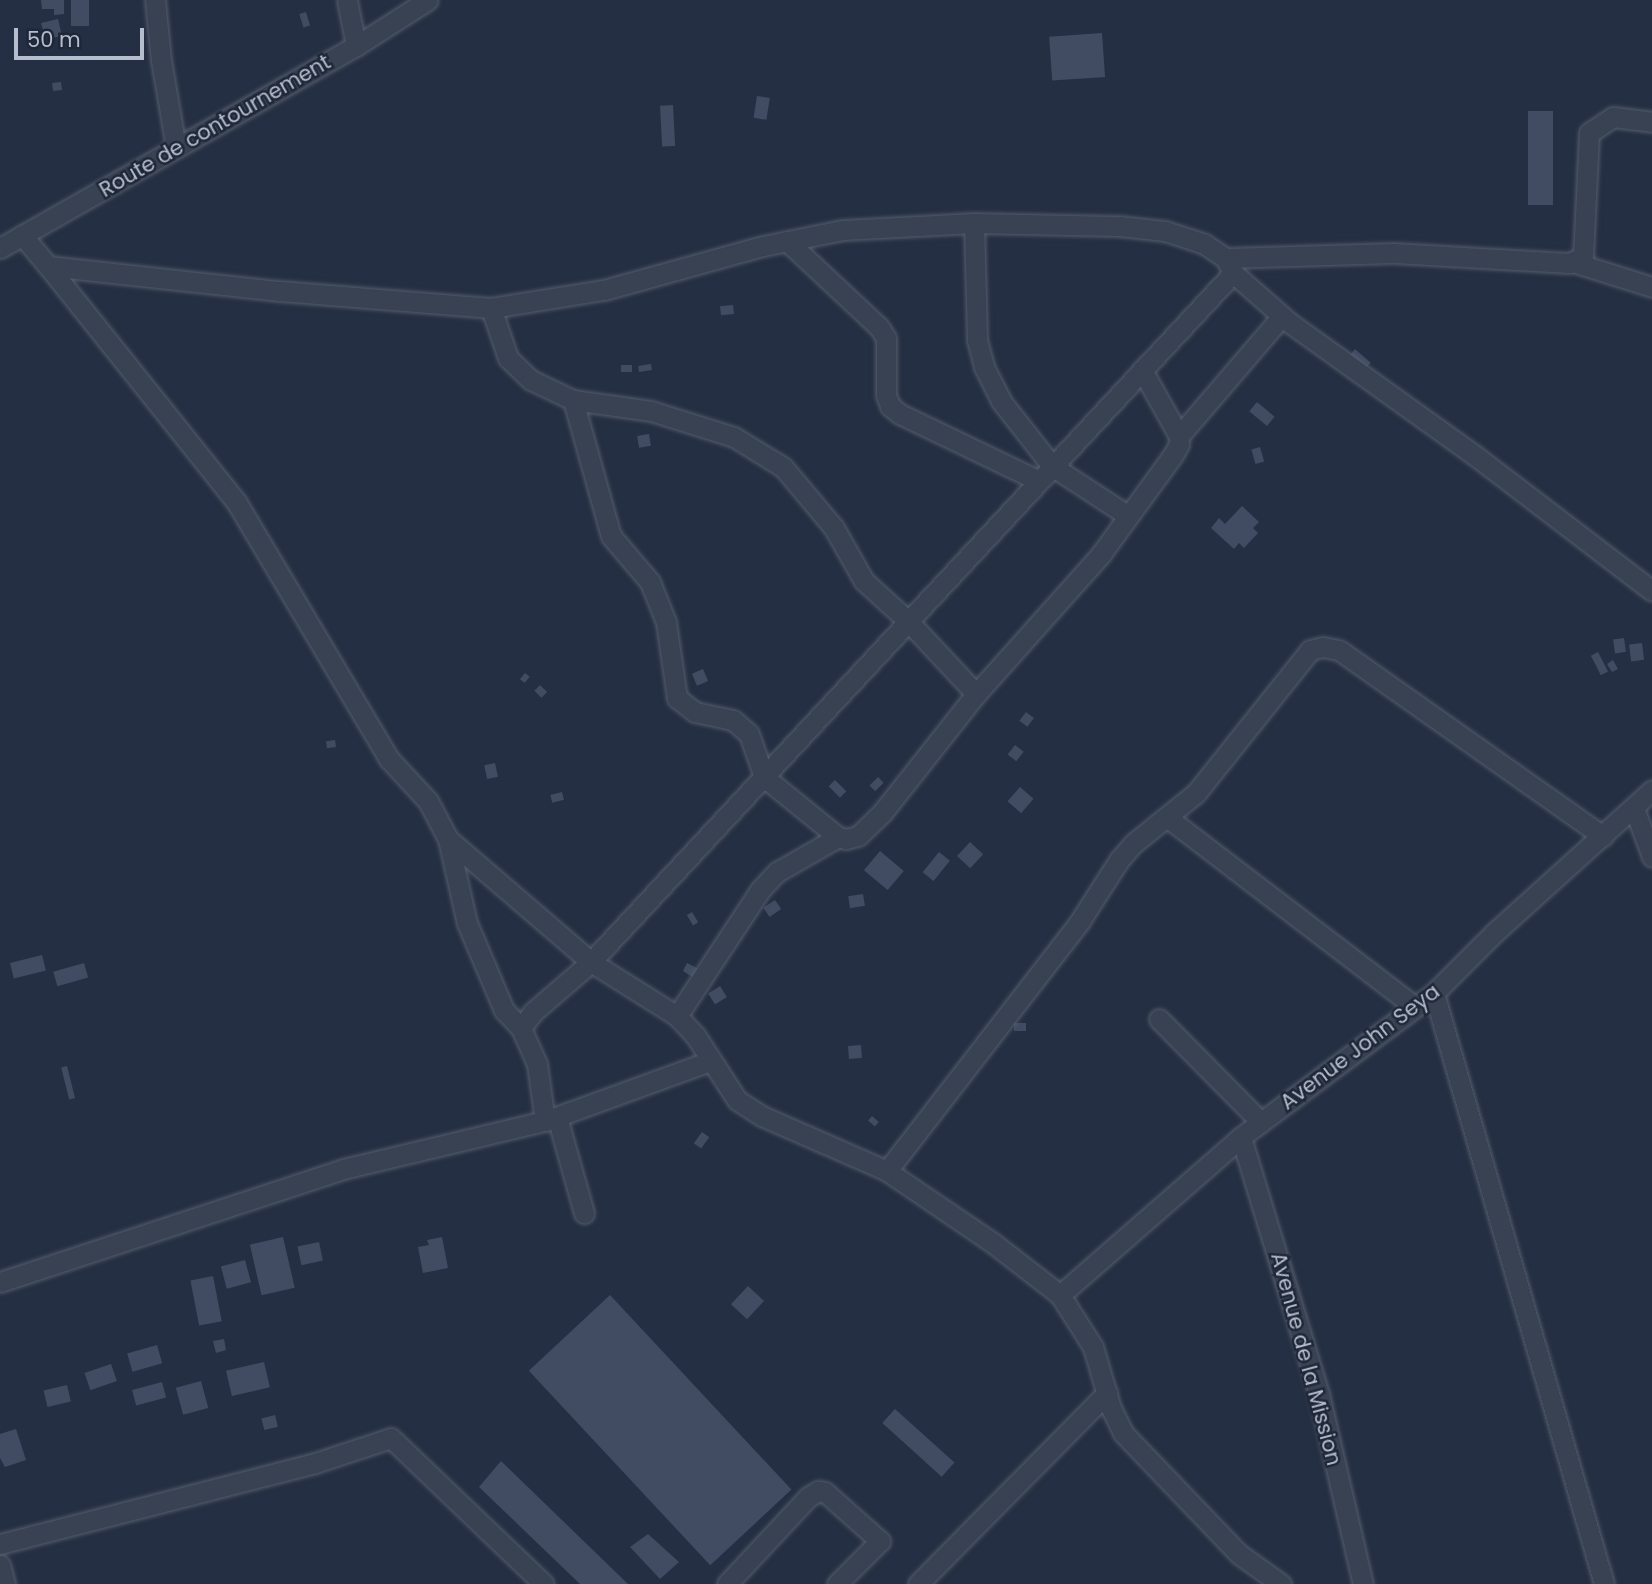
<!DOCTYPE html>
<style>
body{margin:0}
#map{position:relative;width:1652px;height:1584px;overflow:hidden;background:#252f43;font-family:Poppins,sans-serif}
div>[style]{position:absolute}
.building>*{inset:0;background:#414c63;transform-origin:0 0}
.roads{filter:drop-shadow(0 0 2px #545d6c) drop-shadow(0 0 2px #545d6c)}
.minor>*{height:19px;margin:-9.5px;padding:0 9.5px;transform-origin:9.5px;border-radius:9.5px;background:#394252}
span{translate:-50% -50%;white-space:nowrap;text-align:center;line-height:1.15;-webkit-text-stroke:5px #1e2738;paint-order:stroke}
.street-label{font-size:21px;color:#b6bdcc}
.scale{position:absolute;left:14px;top:28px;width:130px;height:32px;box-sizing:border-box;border:4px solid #b6bdcc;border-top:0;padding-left:9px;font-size:21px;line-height:24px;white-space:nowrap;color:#b6bdcc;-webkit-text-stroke:5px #1e2738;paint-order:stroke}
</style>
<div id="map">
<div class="building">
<i style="clip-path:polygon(41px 0,64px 0,64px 14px,54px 15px,54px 9px,42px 9px)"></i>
<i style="left:71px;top:0;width:18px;height:26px"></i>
<i style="left:306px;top:12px;width:14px;height:7px;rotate:73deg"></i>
<i style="clip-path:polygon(58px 19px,62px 36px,52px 38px,50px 31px,44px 33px,41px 23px)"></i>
<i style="left:1102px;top:33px;width:44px;height:53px;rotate:86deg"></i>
<i style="left:61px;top:82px;width:8px;height:9px;rotate:83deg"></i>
<i style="left:757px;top:96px;width:13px;height:22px;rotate:9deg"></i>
<i style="left:673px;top:105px;width:41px;height:13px;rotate:87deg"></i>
<i style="left:1528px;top:111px;width:25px;height:94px"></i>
<i style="left:733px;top:305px;width:9px;height:13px;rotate:84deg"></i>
<i style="left:1355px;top:349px;width:21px;height:11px;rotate:41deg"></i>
<i style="left:651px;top:364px;width:6px;height:13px;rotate:81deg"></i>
<i style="left:621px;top:365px;width:11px;height:7px"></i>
<i style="left:1257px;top:402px;width:23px;height:12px;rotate:40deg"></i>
<i style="left:649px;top:434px;width:12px;height:12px;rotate:81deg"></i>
<i style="left:1260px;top:447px;width:15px;height:9px;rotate:74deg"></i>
<i style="clip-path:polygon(1242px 506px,1259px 522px,1253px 528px,1258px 533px,1244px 548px,1239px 543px,1234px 549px,1211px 528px,1219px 518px,1225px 524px)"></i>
<i style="left:1624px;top:638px;width:14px;height:11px;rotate:82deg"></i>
<i style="left:1642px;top:643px;width:17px;height:13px;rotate:83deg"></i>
<i style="left:1598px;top:652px;width:22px;height:8px;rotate:63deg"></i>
<i style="clip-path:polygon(1613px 660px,1618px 669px,1612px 672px,1607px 664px)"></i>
<i style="left:703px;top:669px;width:13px;height:12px;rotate:67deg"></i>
<i style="left:525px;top:673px;width:6px;height:8px;rotate:39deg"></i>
<i style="left:540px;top:685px;width:10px;height:8px;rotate:45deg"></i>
<i style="left:1026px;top:712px;width:10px;height:11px;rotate:37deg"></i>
<i style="left:335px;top:740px;width:7px;height:9px;rotate:82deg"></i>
<i style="left:1015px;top:745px;width:11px;height:12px;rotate:38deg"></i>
<i style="left:495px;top:763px;width:14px;height:11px;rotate:78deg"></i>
<i style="left:878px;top:777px;width:8px;height:12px;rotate:45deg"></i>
<i style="left:835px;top:780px;width:16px;height:9px;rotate:45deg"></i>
<i style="left:1020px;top:787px;width:18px;height:19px;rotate:41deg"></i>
<i style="left:562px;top:792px;width:8px;height:12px;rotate:76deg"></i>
<i style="left:970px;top:842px;width:18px;height:19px;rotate:43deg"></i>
<i style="left:880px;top:851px;width:31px;height:25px;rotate:40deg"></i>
<i style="left:939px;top:852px;width:14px;height:26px;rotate:39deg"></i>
<i style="left:863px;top:894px;width:12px;height:15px;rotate:81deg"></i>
<i style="left:775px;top:900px;width:11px;height:14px;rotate:56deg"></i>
<i style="left:692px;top:912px;width:12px;height:6px;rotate:59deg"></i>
<i style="left:42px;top:955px;width:16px;height:33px;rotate:76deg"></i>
<i style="left:84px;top:963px;width:15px;height:32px;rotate:74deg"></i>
<i style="clip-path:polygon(687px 963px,699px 969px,694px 978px,683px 971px)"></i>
<i style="left:720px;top:986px;width:13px;height:14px;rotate:58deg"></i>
<i style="left:1014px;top:1023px;width:12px;height:8px"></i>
<i style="left:861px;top:1045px;width:13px;height:13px;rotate:86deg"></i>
<i style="left:67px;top:1066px;width:33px;height:6px;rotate:76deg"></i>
<i style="left:872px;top:1116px;width:9px;height:6px;rotate:41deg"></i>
<i style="left:702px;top:1132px;width:9px;height:14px;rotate:36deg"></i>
<i style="left:283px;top:1237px;width:52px;height:34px;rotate:77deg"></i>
<i style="clip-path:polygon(442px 1237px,448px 1268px,423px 1273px,418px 1247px,429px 1245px,427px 1240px)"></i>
<i style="left:319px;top:1242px;width:19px;height:22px;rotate:78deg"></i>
<i style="left:245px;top:1260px;width:23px;height:25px;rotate:75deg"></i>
<i style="left:213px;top:1276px;width:46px;height:23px;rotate:79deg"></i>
<i style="left:748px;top:1286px;width:22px;height:25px;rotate:43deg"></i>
<i style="left:610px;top:1295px;width:266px;height:111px;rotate:47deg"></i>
<i style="clip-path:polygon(224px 1339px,226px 1350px,216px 1353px,213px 1341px)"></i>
<i style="left:157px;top:1345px;width:19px;height:31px;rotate:74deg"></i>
<i style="left:264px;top:1362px;width:26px;height:39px;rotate:77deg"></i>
<i style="left:111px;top:1364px;width:18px;height:28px;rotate:71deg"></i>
<i style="left:201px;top:1381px;width:28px;height:26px;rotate:75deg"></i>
<i style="left:162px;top:1382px;width:16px;height:31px;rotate:75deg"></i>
<i style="left:67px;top:1385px;width:17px;height:24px;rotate:77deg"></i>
<i style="left:895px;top:1409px;width:80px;height:19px;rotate:42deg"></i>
<i style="left:275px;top:1415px;width:12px;height:14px;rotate:76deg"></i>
<i style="clip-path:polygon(16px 1429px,26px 1460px,5px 1467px,0 1458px,0 1434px)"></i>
<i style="clip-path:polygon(501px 1461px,628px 1584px,580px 1584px,479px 1487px)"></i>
<i style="clip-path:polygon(648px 1534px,679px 1562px,660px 1579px,630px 1547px)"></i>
</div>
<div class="roads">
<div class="minor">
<i style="left:155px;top:0;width:60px;rotate:84.3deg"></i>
<i style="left:161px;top:60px;width:89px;rotate:80.3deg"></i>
<i style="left:347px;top:0;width:47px;rotate:78.9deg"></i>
<i style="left:974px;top:223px;width:117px;rotate:88.5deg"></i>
<i style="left:977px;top:340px;width:28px;rotate:75deg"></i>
<i style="left:984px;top:367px;width:38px;rotate:63deg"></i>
<i style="left:1001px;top:401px;width:83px;rotate:51.9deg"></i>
<i style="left:1052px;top:466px;width:90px;rotate:33.2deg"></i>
<i style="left:22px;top:235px;width:40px;rotate:50deg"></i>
<i style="left:48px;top:266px;width:233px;rotate:6.2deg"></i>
<i style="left:280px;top:291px;width:212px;rotate:4.6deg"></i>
<i style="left:491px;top:308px;width:114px;rotate:-9.1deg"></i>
<i style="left:604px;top:290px;width:165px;rotate:-15.5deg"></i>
<i style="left:763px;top:246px;width:82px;rotate:-11.3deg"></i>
<i style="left:843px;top:230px;width:131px;rotate:-3.1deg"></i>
<i style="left:974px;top:223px;width:145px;rotate:1.2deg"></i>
<i style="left:1119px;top:226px;width:46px;rotate:6.2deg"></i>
<i style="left:1165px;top:231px;width:40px;rotate:18deg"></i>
<i style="left:1203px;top:243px;width:27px;rotate:34deg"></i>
<i style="left:1225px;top:258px;width:169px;rotate:-1.7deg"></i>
<i style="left:1394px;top:253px;width:175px;rotate:3.3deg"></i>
<i style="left:1569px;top:263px;width:15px;rotate:-23deg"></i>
<i style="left:1583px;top:257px;width:124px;rotate:-87.2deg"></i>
<i style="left:1589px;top:133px;width:29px;rotate:-34deg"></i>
<i style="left:1613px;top:117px;width:39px;rotate:7deg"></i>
<i style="left:787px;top:241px;width:126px;rotate:43.1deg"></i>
<i style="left:879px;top:327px;width:13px;rotate:58deg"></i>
<i style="left:886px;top:338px;width:57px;rotate:90deg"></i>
<i style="left:886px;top:395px;width:12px;rotate:70deg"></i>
<i style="left:890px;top:406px;width:13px;rotate:39deg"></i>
<i style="left:900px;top:414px;width:154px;rotate:25.7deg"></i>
<i style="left:0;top:248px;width:409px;rotate:-29.6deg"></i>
<i style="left:356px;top:46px;width:85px;rotate:-32.6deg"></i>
<i style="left:1228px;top:263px;width:11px;rotate:63deg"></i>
<i style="left:1233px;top:273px;width:76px;rotate:41.3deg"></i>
<i style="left:1290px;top:323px;width:230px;rotate:35.6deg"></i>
<i style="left:1477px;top:457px;width:220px;rotate:37.4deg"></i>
<i style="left:1576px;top:263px;width:80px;rotate:17.5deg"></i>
<i style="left:48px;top:266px;width:303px;rotate:51.4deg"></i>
<i style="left:237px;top:503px;width:298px;rotate:59.3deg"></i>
<i style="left:389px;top:759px;width:57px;rotate:47.1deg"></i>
<i style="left:428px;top:801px;width:43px;rotate:62.2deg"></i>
<i style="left:448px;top:839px;width:189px;rotate:40.7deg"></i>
<i style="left:591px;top:962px;width:102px;rotate:32.1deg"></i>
<i style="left:677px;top:1016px;width:26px;rotate:47deg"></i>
<i style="left:695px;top:1035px;width:77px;rotate:57.1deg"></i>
<i style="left:737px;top:1100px;width:30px;rotate:33deg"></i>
<i style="left:762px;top:1116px;width:137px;rotate:23.7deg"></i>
<i style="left:887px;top:1171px;width:128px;rotate:34.2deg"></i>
<i style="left:993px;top:1243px;width:85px;rotate:37.8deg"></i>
<i style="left:1060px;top:1295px;width:62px;rotate:57.6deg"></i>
<i style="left:1093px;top:1347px;width:64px;rotate:73.6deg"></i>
<i style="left:1111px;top:1408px;width:28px;rotate:64deg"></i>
<i style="left:1123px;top:1433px;width:168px;rotate:46.2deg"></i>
<i style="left:1239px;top:1554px;width:52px;rotate:35.5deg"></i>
<i style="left:491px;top:308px;width:53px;rotate:71.2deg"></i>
<i style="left:508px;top:358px;width:32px;rotate:44deg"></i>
<i style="left:531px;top:380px;width:47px;rotate:25.5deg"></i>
<i style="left:573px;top:400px;width:79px;rotate:8deg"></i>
<i style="left:651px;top:411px;width:87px;rotate:17.4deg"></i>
<i style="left:734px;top:437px;width:57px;rotate:31.5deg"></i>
<i style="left:783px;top:467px;width:80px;rotate:50.1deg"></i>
<i style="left:834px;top:528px;width:61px;rotate:60.5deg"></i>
<i style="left:864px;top:581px;width:59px;rotate:42.3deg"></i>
<i style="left:908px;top:621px;width:100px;rotate:47deg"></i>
<i style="left:573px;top:400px;width:141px;rotate:74.4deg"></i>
<i style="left:611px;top:536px;width:60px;rotate:49.7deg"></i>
<i style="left:650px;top:582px;width:43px;rotate:68.2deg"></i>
<i style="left:666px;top:622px;width:77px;rotate:81.8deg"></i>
<i style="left:677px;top:698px;width:23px;rotate:38deg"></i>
<i style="left:695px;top:712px;width:39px;rotate:12deg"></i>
<i style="left:733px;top:720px;width:21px;rotate:41deg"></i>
<i style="left:749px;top:734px;width:46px;rotate:70.8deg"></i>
<i style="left:764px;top:777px;width:95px;rotate:39deg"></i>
<i style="left:838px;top:837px;width:8px;rotate:14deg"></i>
<i style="left:846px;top:839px;width:12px;rotate:-14deg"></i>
<i style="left:858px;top:836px;width:33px;rotate:-44deg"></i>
<i style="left:882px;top:813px;width:152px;rotate:-51.7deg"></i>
<i style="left:976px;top:694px;width:188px;rotate:-48.2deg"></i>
<i style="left:1101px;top:554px;width:122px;rotate:-54deg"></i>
<i style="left:1173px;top:455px;width:13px;rotate:-61deg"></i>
<i style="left:1179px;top:444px;width:8px;rotate:-90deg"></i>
<i style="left:1179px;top:436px;width:76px;rotate:-119.3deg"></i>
<i style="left:1179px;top:436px;width:158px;rotate:-49.4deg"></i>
<i style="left:1634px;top:808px;width:52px;rotate:69.8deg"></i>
<i style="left:1168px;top:818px;width:311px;rotate:37.4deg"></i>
<i style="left:448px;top:839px;width:86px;rotate:77.3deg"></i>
<i style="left:467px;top:923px;width:95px;rotate:67deg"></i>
<i style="left:504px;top:1010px;width:25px;rotate:47deg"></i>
<i style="left:1434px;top:993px;width:615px;rotate:73.95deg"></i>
<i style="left:677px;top:1016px;width:151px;rotate:-56.6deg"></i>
<i style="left:760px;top:890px;width:25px;rotate:-47deg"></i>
<i style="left:777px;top:872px;width:70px;rotate:-29.8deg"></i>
<i style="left:1159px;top:1019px;width:145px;rotate:45.3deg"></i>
<i style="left:557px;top:1117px;width:100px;rotate:74.3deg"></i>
<i style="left:545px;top:1121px;width:58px;rotate:-98deg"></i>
<i style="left:537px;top:1064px;width:39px;rotate:-114deg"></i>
<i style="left:521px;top:1028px;width:20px;rotate:-53deg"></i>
<i style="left:533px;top:1012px;width:77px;rotate:-40.8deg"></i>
<i style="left:591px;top:962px;width:942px;rotate:-47.02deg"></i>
<i style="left:1241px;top:1137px;width:269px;rotate:73.1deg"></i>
<i style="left:1319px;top:1394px;width:195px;rotate:77deg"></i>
<i style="left:887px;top:1171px;width:316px;rotate:-52.3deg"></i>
<i style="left:1080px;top:921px;width:72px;rotate:-57.4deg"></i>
<i style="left:1119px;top:860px;width:23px;rotate:-49deg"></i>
<i style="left:1134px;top:843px;width:80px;rotate:-38.9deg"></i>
<i style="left:1196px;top:793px;width:183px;rotate:-51.4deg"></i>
<i style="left:1310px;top:650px;width:13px;rotate:-13deg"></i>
<i style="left:1323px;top:647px;width:16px;rotate:11deg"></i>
<i style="left:1339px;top:650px;width:323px;rotate:35.2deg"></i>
<i style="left:0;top:1282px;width:361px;rotate:-18.2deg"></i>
<i style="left:343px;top:1169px;width:208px;rotate:-13.4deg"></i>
<i style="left:545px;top:1121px;width:176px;rotate:-20deg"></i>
<i style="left:1060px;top:1295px;width:240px;rotate:-41.1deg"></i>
<i style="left:1241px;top:1137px;width:241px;rotate:-36.7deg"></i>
<i style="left:1434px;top:993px;width:85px;rotate:-45deg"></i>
<i style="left:1494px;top:933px;width:213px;rotate:-42.1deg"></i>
<i style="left:0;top:1544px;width:325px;rotate:-14.4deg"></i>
<i style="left:315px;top:1463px;width:80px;rotate:-18.2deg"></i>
<i style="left:391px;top:1438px;width:211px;rotate:43.7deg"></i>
<i style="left:0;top:1565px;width:20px;rotate:75deg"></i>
<i style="left:727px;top:1584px;width:119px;rotate:-47deg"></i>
<i style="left:808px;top:1497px;width:12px;rotate:-31deg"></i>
<i style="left:818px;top:1491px;width:7px;rotate:8deg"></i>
<i style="left:825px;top:1492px;width:74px;rotate:41.7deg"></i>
<i style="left:880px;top:1541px;width:61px;rotate:135deg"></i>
<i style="left:918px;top:1584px;width:269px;rotate:-45.3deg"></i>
</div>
</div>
<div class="street-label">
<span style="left:215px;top:126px;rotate:-30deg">Route de contournement</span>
<span style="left:1360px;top:1047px;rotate:-37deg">Avenue John Seya</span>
<span style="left:1306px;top:1359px;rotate:75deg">Avenue de la Mission</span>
</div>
<div class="scale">50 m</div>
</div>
